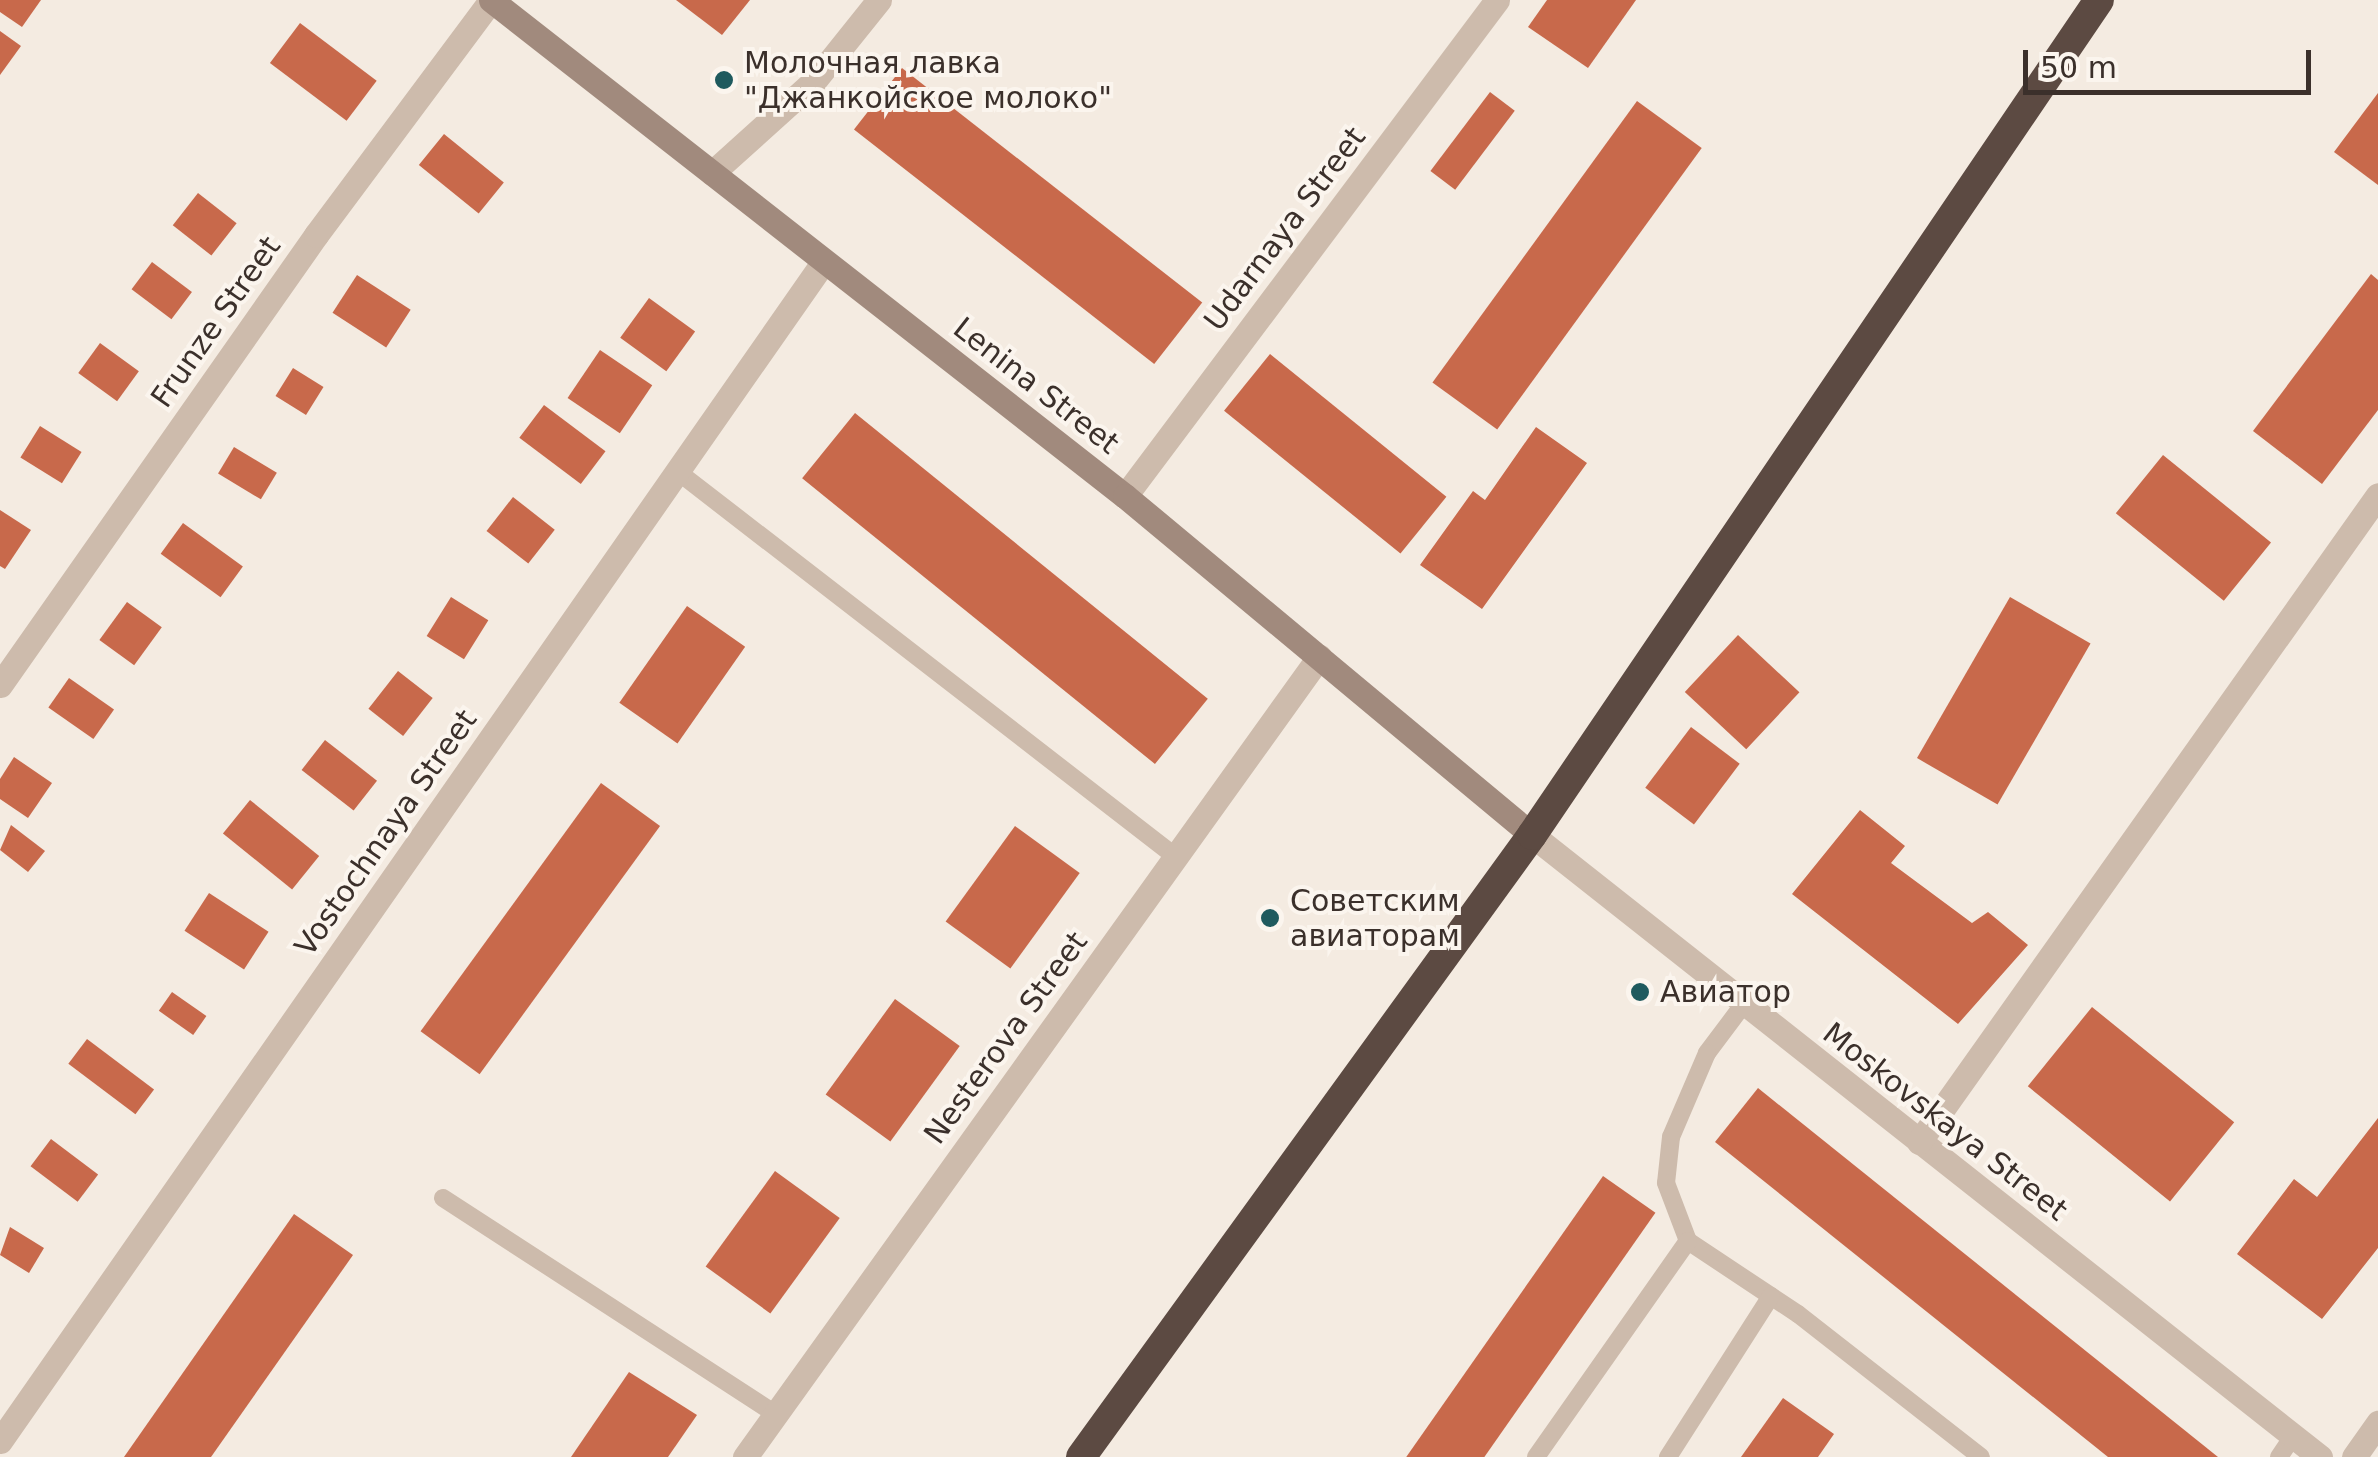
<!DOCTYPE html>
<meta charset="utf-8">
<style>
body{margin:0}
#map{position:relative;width:2378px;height:1457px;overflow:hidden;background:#f4ebe1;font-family:"DejaVu Sans",sans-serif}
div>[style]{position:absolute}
.building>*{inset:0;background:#c8694b;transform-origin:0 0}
.lane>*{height:18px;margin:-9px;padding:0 9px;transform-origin:9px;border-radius:9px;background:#cdbbac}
.street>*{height:25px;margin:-12.5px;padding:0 12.5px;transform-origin:12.5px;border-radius:12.5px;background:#cdbbac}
.secondary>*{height:25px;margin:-12.5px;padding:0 12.5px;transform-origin:12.5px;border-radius:12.5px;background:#a18a7d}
.highway>*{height:30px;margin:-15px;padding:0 15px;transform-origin:15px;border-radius:15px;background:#5c4a42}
.dots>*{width:28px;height:28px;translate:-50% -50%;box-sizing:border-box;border:5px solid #fbf5ee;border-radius:50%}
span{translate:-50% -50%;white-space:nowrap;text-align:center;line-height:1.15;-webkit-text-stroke:8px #fbf5ee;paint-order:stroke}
.poi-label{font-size:30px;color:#3b302b}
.left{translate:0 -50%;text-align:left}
.street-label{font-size:30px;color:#3b302b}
.scale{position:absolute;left:2023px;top:50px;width:288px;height:45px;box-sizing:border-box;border:5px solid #3b302b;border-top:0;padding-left:12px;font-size:30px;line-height:35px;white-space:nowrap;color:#3b302b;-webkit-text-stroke:8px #fbf5ee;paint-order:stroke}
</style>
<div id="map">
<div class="building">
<i style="clip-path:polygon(0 0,41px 0,22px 27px,0 12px)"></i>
<i style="clip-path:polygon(676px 0,750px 0,722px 35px)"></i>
<i style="clip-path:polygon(1547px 0,1636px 0,1588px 68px,1528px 27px)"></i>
<i style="left:300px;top:23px;width:96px;height:50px;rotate:37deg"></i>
<i style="clip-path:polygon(0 31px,21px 46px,0 75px)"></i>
<i style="left:902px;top:68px;width:381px;height:78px;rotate:38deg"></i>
<i style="left:1490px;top:92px;width:31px;height:99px;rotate:37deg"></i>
<i style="clip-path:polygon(2378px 93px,2378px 185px,2334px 152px)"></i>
<i style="left:1637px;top:101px;width:80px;height:348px;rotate:36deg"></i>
<i style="left:444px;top:134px;width:77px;height:40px;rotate:39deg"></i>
<i style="left:198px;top:193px;width:49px;height:41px;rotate:38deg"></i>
<i style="left:152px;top:262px;width:50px;height:34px;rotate:37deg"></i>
<i style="clip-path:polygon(2371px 274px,2378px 280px,2378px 410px,2322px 484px,2253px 431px)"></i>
<i style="left:357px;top:275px;width:64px;height:45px;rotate:33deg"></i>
<i style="left:649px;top:298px;width:57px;height:49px;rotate:36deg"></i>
<i style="left:100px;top:343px;width:48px;height:37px;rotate:36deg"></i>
<i style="left:600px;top:350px;width:63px;height:58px;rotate:34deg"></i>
<i style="left:1270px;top:354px;width:227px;height:73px;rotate:39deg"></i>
<i style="left:293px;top:368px;width:36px;height:33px;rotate:32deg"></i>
<i style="left:544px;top:405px;width:77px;height:41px;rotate:37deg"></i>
<i style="left:855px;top:413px;width:454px;height:84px;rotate:39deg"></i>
<i style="left:40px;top:426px;width:49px;height:37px;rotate:32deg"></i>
<i style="clip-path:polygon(1536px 427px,1587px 463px,1482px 609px,1420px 565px,1473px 491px,1485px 500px)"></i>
<i style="left:234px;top:447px;width:50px;height:31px;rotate:31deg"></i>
<i style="left:2163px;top:455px;width:139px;height:75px;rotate:39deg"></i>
<i style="left:513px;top:497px;width:53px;height:43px;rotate:38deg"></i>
<i style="clip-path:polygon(0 510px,31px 530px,5px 569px,0 566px)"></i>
<i style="left:183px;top:523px;width:74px;height:38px;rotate:36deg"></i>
<i style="left:451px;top:597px;width:44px;height:46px;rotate:32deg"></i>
<i style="left:2010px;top:597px;width:93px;height:186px;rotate:30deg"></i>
<i style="left:127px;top:602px;width:43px;height:47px;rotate:36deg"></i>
<i style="left:687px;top:606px;width:71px;height:118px;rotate:35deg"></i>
<i style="left:1738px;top:635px;width:84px;height:78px;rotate:43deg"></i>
<i style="left:398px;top:671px;width:44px;height:48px;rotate:38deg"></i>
<i style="left:69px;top:678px;width:55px;height:36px;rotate:35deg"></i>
<i style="left:1691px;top:727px;width:61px;height:76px;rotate:37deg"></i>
<i style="left:325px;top:740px;width:66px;height:38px;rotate:38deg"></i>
<i style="clip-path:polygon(14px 757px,52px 783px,28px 818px,0 799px,0 779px)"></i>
<i style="left:601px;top:783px;width:73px;height:307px;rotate:36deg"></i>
<i style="left:250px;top:800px;width:89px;height:43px;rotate:39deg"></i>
<i style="clip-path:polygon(1860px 810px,1905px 846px,1891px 863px,1972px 923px,1988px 912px,2028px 945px,1958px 1024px,1792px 894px)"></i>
<i style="clip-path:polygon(11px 825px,45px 851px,28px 872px,0 850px)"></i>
<i style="left:1015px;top:826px;width:80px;height:118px;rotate:36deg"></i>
<i style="left:209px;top:893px;width:71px;height:45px;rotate:33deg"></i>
<i style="left:172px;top:992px;width:42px;height:23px;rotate:35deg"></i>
<i style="left:895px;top:999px;width:80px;height:118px;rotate:36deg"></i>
<i style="left:2092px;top:1007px;width:183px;height:102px;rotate:39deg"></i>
<i style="left:87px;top:1039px;width:84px;height:31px;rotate:37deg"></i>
<i style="clip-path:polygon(1758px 1088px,2218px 1457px,2108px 1457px,1715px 1142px)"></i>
<i style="clip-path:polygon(2378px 1118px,2378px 1248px,2322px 1319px,2237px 1254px,2294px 1179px,2317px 1197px)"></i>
<i style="left:51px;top:1139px;width:59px;height:34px;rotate:37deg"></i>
<i style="left:775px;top:1171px;width:80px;height:118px;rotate:36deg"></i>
<i style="left:1603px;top:1176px;width:64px;height:344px;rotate:35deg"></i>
<i style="clip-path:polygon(294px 1214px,353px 1255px,211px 1457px,124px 1457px)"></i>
<i style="clip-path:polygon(10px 1227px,44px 1248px,29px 1273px,0 1255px)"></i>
<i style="clip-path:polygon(629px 1372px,697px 1415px,668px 1457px,571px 1457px)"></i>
<i style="clip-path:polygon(1783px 1398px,1834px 1434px,1818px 1457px,1741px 1457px)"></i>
</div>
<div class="lane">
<i style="left:677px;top:471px;width:631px;rotate:37.72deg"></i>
<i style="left:1743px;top:1005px;width:60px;rotate:126.9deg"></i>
<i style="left:1707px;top:1053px;width:91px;rotate:113.2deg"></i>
<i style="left:1671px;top:1137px;width:46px;rotate:96.2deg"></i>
<i style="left:1666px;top:1183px;width:62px;rotate:69.2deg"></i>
<i style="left:1688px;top:1241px;width:132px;rotate:33.6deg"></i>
<i style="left:1798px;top:1314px;width:232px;rotate:38deg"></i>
<i style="left:443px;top:1198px;width:397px;rotate:33deg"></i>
<i style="left:1536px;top:1457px;width:264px;rotate:-54.9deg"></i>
<i style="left:1668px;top:1457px;width:191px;rotate:-57.4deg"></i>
<i style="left:2279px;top:1457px;width:25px;rotate:-56deg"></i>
</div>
<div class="street">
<i style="left:712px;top:173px;width:137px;rotate:-42deg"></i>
<i style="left:814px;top:81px;width:104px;rotate:-51.3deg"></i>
<i style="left:1125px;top:496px;width:620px;rotate:-53.13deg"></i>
<i style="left:0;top:685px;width:550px;rotate:-54.92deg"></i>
<i style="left:316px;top:235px;width:293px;rotate:-53.3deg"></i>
<i style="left:1532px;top:835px;width:1004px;rotate:38.29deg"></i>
<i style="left:1919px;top:1142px;width:793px;rotate:-54.65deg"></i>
<i style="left:0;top:1441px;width:1439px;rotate:-55.07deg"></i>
<i style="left:745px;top:1457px;width:985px;rotate:-54.34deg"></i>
<i style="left:2354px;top:1457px;width:42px;rotate:-54.8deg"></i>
</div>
<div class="secondary">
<i style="left:491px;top:0;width:805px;rotate:38.04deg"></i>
<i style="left:1125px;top:496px;width:530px;rotate:39.79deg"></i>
</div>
<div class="highway">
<i style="left:1081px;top:1457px;width:768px;rotate:-54.05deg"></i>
<i style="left:1532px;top:835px;width:1009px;rotate:-55.82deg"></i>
</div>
<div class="dots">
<i style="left:724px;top:80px;background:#1f5a5e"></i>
<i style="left:1270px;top:918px;background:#1f5a5e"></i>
<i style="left:1640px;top:992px;background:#1f5a5e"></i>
</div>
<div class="poi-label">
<span class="left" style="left:744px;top:80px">Молочная лавка<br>"Джанкойское молоко"</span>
<span class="left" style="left:1290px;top:918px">Советским<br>авиаторам</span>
<span class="left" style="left:1660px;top:992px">Авиатор</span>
</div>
<div class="street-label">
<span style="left:1285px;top:229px;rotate:-53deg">Udarnaya Street</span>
<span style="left:216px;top:322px;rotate:-55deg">Frunze Street</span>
<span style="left:1036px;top:386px;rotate:38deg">Lenina Street</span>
<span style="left:386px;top:833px;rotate:-55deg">Vostochnaya Street</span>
<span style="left:1006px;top:1038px;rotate:-54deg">Nesterova Street</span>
<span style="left:1945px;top:1122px;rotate:38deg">Moskovskaya Street</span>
</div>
<div class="scale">50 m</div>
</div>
